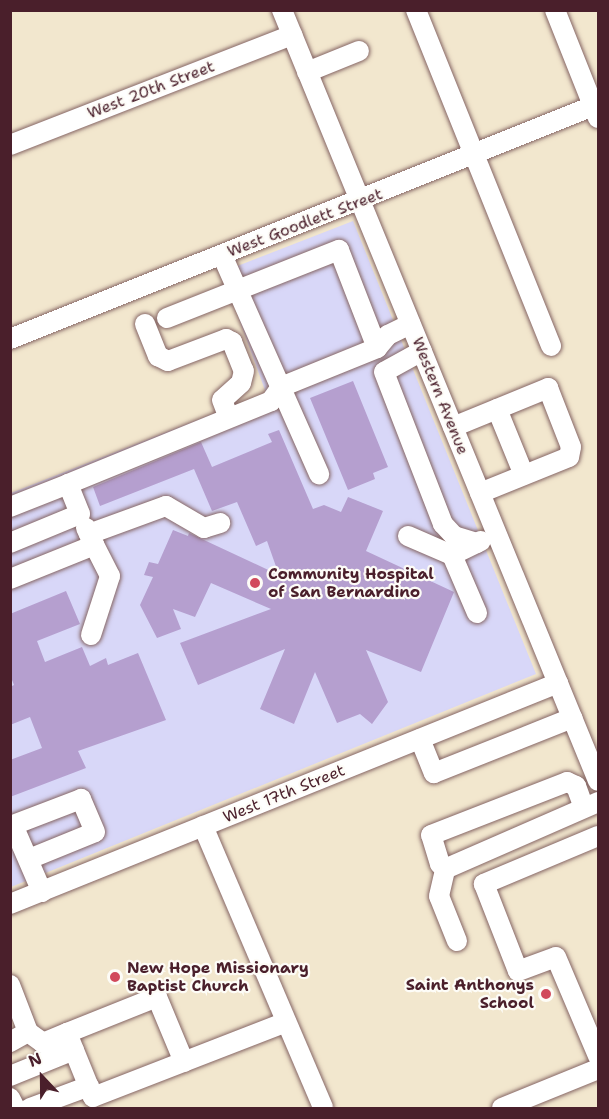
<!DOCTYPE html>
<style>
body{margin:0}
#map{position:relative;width:609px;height:1119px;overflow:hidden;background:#f2e7ce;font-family:"Shantell Sans",sans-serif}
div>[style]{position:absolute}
.built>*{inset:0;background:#d8d7f8}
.building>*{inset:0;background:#b59fcf}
.roads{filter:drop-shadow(0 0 2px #856564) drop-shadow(0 0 2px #856564)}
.minor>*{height:20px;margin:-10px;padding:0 10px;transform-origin:10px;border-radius:10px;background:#fff}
.dots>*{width:16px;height:16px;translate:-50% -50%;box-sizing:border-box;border:3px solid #fdfcf7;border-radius:50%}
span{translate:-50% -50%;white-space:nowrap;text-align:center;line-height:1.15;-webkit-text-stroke:4.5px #fdfcf7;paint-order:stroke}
.street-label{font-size:16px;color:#4a1f2b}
.poi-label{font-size:16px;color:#4a1f2b;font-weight:700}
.left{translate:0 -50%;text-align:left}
.right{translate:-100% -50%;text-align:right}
.frame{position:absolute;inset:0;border:12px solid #4a1f2b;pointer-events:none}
.north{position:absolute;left:12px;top:1047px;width:60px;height:60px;-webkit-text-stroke:4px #fdfcf7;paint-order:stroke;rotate:338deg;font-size:16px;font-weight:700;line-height:24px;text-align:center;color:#4a1f2b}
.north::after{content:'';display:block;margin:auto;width:21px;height:27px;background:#4a1f2b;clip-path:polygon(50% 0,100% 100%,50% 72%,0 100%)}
</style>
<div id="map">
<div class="built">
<i style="clip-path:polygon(353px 221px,536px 674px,11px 887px,11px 493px,266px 393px,222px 272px)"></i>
</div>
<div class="building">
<i style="clip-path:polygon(353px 381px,388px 467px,373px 473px,375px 479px,348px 490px,310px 398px)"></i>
<i style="clip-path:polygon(279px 430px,313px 509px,324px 505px,341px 512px,348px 497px,383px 511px,366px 551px,454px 592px,421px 672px,366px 650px,388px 702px,372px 724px,360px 714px,337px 723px,315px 672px,294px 724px,260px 709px,285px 649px,198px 685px,180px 643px,271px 609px,211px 583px,195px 617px,173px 609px,181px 629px,157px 638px,140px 605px,153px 577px,144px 575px,149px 562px,158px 564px,173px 530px,188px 536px,189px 533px,279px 575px,267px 541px,256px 546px,237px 502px,212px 511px,194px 469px,100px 506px,93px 487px,201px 442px,212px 467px,272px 442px,268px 434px)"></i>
<i style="clip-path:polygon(66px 591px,80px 624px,37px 641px,45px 662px,82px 647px,90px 666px,106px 658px,108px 665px,138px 653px,166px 720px,78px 751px,86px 768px,10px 797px,10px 760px,42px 748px,30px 717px,10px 725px,10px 687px,14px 685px,10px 675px,10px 614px)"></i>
</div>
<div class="roads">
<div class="minor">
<i style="left:282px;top:10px;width:833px;rotate:67.71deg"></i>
<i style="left:416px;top:10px;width:362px;rotate:68.1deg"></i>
<i style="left:555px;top:10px;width:116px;rotate:68.3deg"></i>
<i style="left:307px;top:72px;width:56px;rotate:-22deg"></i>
<i style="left:10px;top:145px;width:303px;rotate:-21.3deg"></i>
<i style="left:222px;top:255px;width:240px;rotate:66.1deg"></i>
<i style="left:167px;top:318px;width:185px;rotate:-21.6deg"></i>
<i style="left:339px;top:250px;width:105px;rotate:68.8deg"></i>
<i style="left:145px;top:324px;width:35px;rotate:68deg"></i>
<i style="left:158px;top:356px;width:11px;rotate:27deg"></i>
<i style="left:168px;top:361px;width:62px;rotate:-20.8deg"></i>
<i style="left:226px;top:339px;width:7px;rotate:27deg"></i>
<i style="left:232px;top:342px;width:31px;rotate:68deg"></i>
<i style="left:244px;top:371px;width:12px;rotate:104deg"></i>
<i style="left:241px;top:383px;width:25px;rotate:138deg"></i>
<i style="left:222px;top:400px;width:19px;rotate:69deg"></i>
<i style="left:10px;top:339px;width:633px;rotate:-21.78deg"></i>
<i style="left:422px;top:351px;width:43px;rotate:151.1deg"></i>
<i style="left:384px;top:372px;width:163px;rotate:68.8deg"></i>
<i style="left:443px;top:524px;width:16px;rotate:47deg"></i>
<i style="left:454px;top:536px;width:24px;rotate:17deg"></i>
<i style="left:497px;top:409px;width:71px;rotate:67.8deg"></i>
<i style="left:453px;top:427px;width:103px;rotate:-22.3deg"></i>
<i style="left:548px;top:388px;width:63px;rotate:68.7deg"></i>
<i style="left:571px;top:447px;width:10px;rotate:101deg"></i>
<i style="left:569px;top:457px;width:96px;rotate:158deg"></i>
<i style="left:68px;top:484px;width:219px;rotate:-22.2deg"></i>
<i style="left:271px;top:401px;width:17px;rotate:-54deg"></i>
<i style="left:281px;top:387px;width:104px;rotate:-22.1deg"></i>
<i style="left:377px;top:348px;width:17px;rotate:-50deg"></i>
<i style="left:388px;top:335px;width:25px;rotate:-26deg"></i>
<i style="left:10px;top:507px;width:62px;rotate:-21.6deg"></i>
<i style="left:68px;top:484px;width:32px;rotate:68deg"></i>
<i style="left:80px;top:514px;width:76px;rotate:157.5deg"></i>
<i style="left:89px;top:534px;width:82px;rotate:-20deg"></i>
<i style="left:166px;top:506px;width:44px;rotate:30.1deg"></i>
<i style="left:204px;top:528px;width:17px;rotate:-17deg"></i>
<i style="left:408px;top:536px;width:48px;rotate:23.4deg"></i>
<i style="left:10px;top:579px;width:91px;rotate:-22deg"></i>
<i style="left:94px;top:545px;width:19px;rotate:-115deg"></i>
<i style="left:477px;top:613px;width:63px;rotate:-113.3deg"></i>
<i style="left:452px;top:555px;width:32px;rotate:-26deg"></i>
<i style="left:91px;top:635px;width:62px;rotate:-72.1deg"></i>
<i style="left:110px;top:576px;width:35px;rotate:-117deg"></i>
<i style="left:420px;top:739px;width:37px;rotate:68deg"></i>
<i style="left:434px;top:773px;width:149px;rotate:-21.7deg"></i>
<i style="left:203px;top:826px;width:306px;rotate:66.9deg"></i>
<i style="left:598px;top:836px;width:124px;rotate:157.2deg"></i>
<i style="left:484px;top:884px;width:93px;rotate:68.7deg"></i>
<i style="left:518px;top:971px;width:40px;rotate:-20.2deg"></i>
<i style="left:556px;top:957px;width:108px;rotate:67deg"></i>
<i style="left:29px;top:859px;width:71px;rotate:-22.2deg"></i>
<i style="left:95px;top:832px;width:36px;rotate:-113deg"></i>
<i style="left:81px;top:799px;width:73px;rotate:159.1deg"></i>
<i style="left:13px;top:825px;width:73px;rotate:66.6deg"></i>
<i style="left:445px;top:869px;width:167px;rotate:-23.6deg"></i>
<i style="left:10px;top:904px;width:591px;rotate:-21.96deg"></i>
<i style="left:457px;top:941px;width:48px;rotate:-111.8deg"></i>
<i style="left:439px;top:896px;width:28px;rotate:-77deg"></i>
<i style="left:445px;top:869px;width:7px;rotate:-135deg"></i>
<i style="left:440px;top:864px;width:30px;rotate:-107deg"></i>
<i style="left:431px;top:835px;width:146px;rotate:-21.3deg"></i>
<i style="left:567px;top:782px;width:10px;rotate:24deg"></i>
<i style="left:576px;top:786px;width:23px;rotate:70deg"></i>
<i style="left:10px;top:985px;width:50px;rotate:69deg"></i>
<i style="left:28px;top:1032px;width:21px;rotate:151deg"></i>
<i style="left:28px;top:1032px;width:19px;rotate:36deg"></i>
<i style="left:43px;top:1043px;width:26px;rotate:-23deg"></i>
<i style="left:184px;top:1062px;width:70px;rotate:-112.6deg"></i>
<i style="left:157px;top:997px;width:97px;rotate:158.2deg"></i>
<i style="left:67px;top:1033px;width:69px;rotate:67.9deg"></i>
<i style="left:93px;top:1097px;width:207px;rotate:-21.2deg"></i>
<i style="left:10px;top:1076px;width:69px;rotate:-22.1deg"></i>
<i style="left:10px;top:1098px;width:11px;rotate:63deg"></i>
<i style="left:30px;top:1108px;width:63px;rotate:-20.4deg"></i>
<i style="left:502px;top:1108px;width:104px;rotate:-22.1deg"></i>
</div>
</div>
<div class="dots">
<i style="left:255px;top:583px;background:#d1495b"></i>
<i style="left:115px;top:977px;background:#d1495b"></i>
<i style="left:546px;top:994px;background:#d1495b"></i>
</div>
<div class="street-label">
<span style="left:151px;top:90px;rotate:-21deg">West 20th Street</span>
<span style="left:305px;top:223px;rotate:-21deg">West Goodlett Street</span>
<span style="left:440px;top:396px;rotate:68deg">Western Avenue</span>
<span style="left:284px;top:794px;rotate:-22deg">West 17th Street</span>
</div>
<div class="poi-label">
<span class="left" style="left:268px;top:583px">Community Hospital<br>of San Bernardino</span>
<span class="left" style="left:127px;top:977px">New Hope Missionary<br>Baptist Church</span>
<span class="right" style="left:534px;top:994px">Saint Anthonys<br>School</span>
</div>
<div class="frame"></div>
<div class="north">N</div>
</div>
